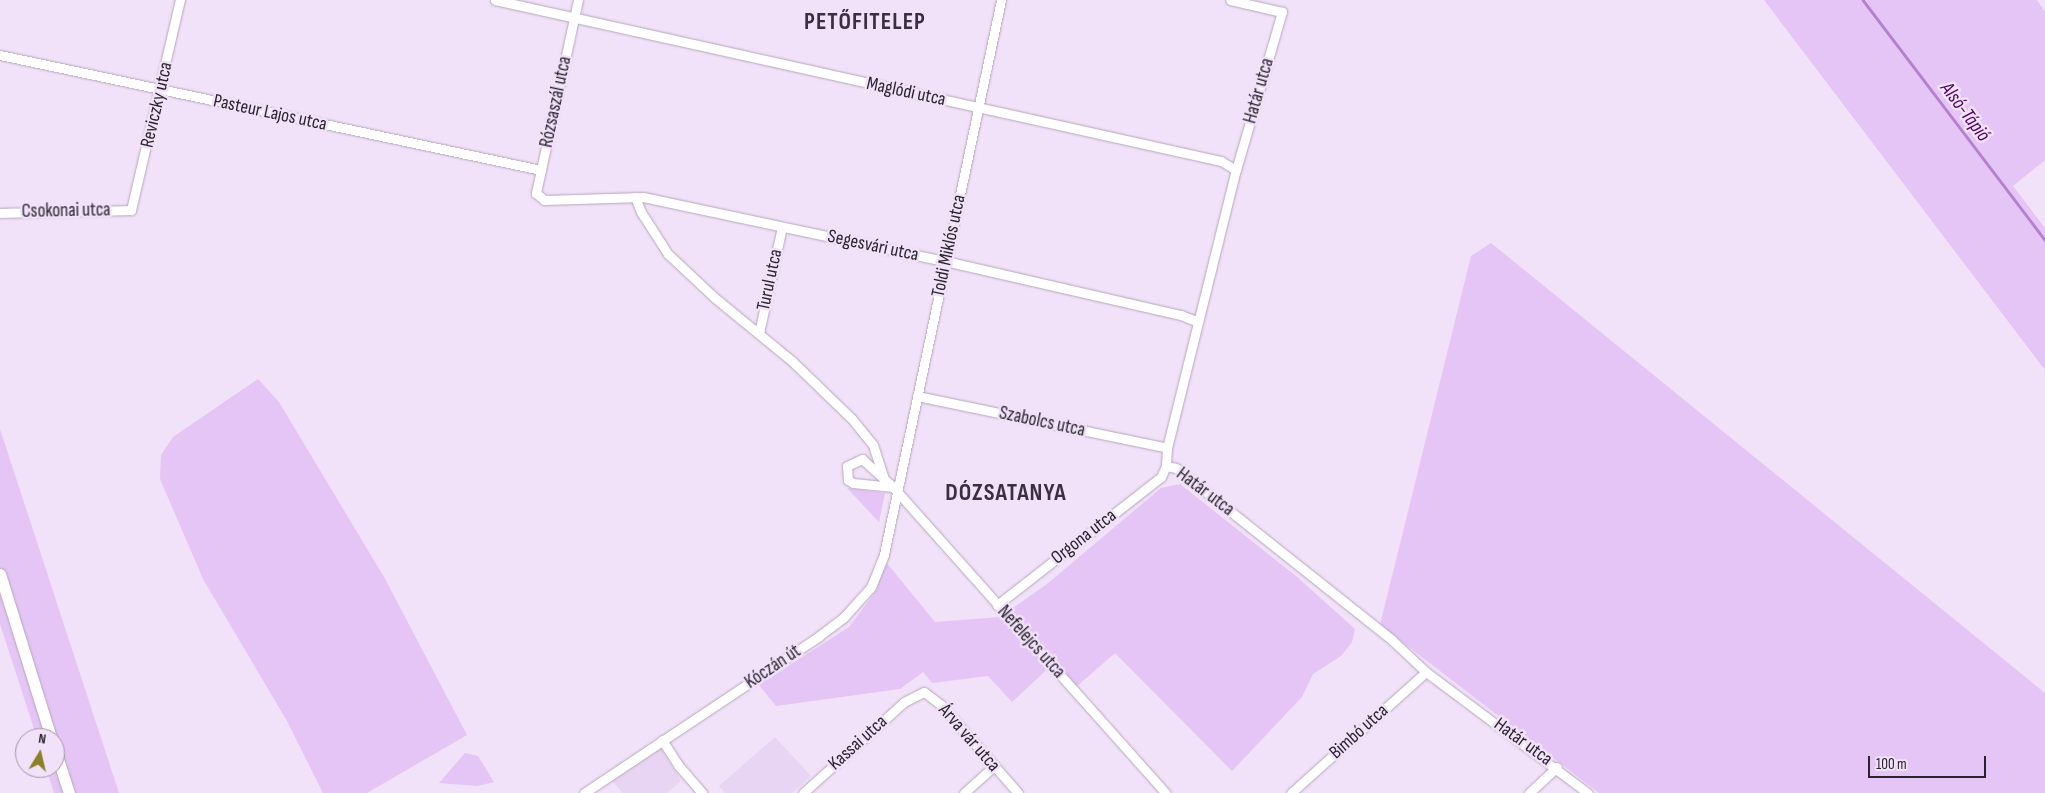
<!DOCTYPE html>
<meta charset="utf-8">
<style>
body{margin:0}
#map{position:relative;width:2045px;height:793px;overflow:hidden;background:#f1e1f9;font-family:"Sofia Sans Condensed",sans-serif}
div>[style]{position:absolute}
.built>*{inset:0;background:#e8d5f3}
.green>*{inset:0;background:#e5c5f6}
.stream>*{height:2.5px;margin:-1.25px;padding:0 1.25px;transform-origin:1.25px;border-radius:1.25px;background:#b481cf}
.roads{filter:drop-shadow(0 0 1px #b5a7bd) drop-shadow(0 0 1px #b5a7bd)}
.minor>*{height:9px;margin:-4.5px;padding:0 4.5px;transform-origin:4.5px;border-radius:4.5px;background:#fff}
.major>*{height:11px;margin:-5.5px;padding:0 5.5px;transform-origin:5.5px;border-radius:5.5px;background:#fff}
span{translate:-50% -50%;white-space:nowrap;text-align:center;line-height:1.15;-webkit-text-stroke:5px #f1e1f9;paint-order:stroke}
.street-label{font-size:19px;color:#29232c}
.water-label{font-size:20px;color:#4c0267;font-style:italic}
.district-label{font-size:24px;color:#3a2e40;font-weight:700;letter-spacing:1px}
.north{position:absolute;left:15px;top:728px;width:50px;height:50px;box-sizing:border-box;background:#f1e1f9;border:1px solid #a195a7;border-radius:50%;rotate:9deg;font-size:14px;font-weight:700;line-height:20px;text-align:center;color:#29232c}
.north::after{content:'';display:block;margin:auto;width:18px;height:22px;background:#8c8027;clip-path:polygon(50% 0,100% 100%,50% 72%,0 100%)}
.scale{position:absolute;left:1868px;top:756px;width:118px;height:22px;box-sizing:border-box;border:2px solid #29232c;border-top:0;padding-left:6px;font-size:15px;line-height:18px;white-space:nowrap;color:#29232c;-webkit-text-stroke:4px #f1e1f9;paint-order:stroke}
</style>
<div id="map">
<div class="built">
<i style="clip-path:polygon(775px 737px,811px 776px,792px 793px,725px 793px,719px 786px)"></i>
<i style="clip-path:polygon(661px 748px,681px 781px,667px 793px,623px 793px,612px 781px)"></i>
</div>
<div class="green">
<i style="clip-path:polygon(1764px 0,2037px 0,2045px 12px,2045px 160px,2013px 186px,2045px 228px,2045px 370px)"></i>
<i style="clip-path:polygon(1491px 243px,2045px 693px,2045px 793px,1599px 793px,1380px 625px,1471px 256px)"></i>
<i style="clip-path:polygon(258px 379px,279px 402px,384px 577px,467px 735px,367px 793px,323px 793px,287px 721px,203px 579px,160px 479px,161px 455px,173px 437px)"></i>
<i style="clip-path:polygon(0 429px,119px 793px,54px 793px,46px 768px,55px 768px,55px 738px,37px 738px,0 624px)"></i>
<i style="clip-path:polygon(1180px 484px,1296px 576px,1355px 629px,1352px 642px,1341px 656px,1313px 674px,1302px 697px,1232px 771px,1115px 653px,1076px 687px,1054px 663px,1012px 702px,988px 676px,932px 683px,923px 672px,900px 689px,776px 706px,759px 685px,849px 627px,876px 591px,886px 562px,935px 622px,1000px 617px,1047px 584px,1161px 488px)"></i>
<i style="clip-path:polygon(847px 488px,885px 493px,879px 522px)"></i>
<i style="clip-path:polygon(465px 753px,478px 756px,494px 782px,477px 786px,439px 783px)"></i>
</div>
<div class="stream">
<i style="left:1863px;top:0;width:301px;rotate:52.8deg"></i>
</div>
<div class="roads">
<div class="minor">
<i style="left:495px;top:0;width:744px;rotate:12.5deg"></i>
<i style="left:1221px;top:161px;width:17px;rotate:31deg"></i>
<i style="left:578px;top:0;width:198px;rotate:102.3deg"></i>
<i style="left:536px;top:193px;width:11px;rotate:41deg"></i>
<i style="left:544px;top:200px;width:99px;rotate:-1.7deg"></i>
<i style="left:643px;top:197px;width:309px;rotate:12deg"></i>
<i style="left:945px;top:261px;width:242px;rotate:12.9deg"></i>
<i style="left:1181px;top:315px;width:18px;rotate:22deg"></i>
<i style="left:0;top:55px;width:553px;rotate:12deg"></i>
<i style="left:635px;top:197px;width:16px;rotate:68deg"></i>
<i style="left:641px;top:212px;width:50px;rotate:57.3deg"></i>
<i style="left:668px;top:254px;width:64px;rotate:43.1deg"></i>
<i style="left:715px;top:298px;width:99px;rotate:39.3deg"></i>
<i style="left:792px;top:361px;width:83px;rotate:44deg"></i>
<i style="left:852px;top:419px;width:33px;rotate:51deg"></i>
<i style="left:873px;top:445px;width:33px;rotate:72deg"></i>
<i style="left:0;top:213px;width:131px;rotate:-1.3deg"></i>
<i style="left:131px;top:210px;width:216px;rotate:-76.9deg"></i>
<i style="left:759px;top:333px;width:108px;rotate:-77.8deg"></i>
<i style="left:917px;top:396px;width:255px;rotate:11.7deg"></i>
<i style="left:1166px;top:466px;width:10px;rotate:11deg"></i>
<i style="left:1176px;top:468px;width:276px;rotate:38.5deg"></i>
<i style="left:1392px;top:640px;width:47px;rotate:43.3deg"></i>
<i style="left:1426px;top:672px;width:202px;rotate:36.8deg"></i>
<i style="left:893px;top:487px;width:40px;rotate:-174.3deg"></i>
<i style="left:853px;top:483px;width:6px;rotate:-149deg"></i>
<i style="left:848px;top:480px;width:14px;rotate:-94deg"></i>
<i style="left:847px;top:466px;width:17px;rotate:-25deg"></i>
<i style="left:862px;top:459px;width:42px;rotate:42.1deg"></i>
<i style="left:893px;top:487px;width:410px;rotate:48.3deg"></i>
<i style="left:997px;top:605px;width:208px;rotate:-38deg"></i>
<i style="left:1161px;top:477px;width:12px;rotate:-66deg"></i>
<i style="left:1166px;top:466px;width:18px;rotate:-87deg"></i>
<i style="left:1167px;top:448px;width:286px;rotate:-76.1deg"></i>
<i style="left:1236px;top:170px;width:165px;rotate:-73.8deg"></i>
<i style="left:1282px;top:12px;width:53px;rotate:-167deg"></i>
<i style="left:662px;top:740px;width:30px;rotate:57deg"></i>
<i style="left:678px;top:765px;width:37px;rotate:49deg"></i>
<i style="left:584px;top:793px;width:283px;rotate:-33.7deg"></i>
<i style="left:819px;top:636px;width:31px;rotate:-37deg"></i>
<i style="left:844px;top:617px;width:40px;rotate:-48deg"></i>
<i style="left:871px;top:587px;width:35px;rotate:-68deg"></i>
<i style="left:884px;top:554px;width:566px;rotate:-78.07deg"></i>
<i style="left:803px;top:793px;width:136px;rotate:-42deg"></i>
<i style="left:904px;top:702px;width:22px;rotate:-27deg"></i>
<i style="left:924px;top:692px;width:21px;rotate:37deg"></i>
<i style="left:941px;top:705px;width:117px;rotate:48.8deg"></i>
<i style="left:964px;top:793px;width:39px;rotate:-42deg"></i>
<i style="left:1291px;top:793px;width:181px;rotate:-41.9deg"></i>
<i style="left:1529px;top:793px;width:38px;rotate:-43deg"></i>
</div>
<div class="major">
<i style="left:0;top:574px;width:172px;rotate:72.7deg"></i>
<i style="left:55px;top:750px;width:45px;rotate:72deg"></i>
</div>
</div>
<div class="street-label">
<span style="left:1259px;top:91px;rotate:-74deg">Határ utca</span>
<span style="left:906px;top:92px;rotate:12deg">Maglódi utca</span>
<span style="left:556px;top:102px;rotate:-78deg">Rózsaszál utca</span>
<span style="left:157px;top:105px;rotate:-77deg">Reviczky utca</span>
<span style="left:270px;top:113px;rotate:12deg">Pasteur Lajos utca</span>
<span style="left:66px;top:211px;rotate:-1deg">Csokonai utca</span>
<span style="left:873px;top:246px;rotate:12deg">Segesvári utca</span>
<span style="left:949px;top:246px;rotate:-78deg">Toldi Miklós utca</span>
<span style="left:770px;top:280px;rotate:-78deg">Turul utca</span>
<span style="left:1042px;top:422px;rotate:12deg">Szabolcs utca</span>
<span style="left:1205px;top:492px;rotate:37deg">Határ utca</span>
<span style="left:1084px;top:537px;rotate:-38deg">Orgona utca</span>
<span style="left:1031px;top:642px;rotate:48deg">Nefelejcs utca</span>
<span style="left:773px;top:667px;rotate:-34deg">Kóczán út</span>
<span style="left:1359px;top:732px;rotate:-42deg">Bimbó utca</span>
<span style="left:969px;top:738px;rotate:49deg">Árva vár utca</span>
<span style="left:1523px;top:742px;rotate:36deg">Határ utca</span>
<span style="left:858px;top:743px;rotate:-42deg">Kassai utca</span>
</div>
<div class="water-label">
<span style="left:1965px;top:112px;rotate:53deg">Alsó-Tápió</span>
</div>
<div class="district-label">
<span style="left:865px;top:22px">PETŐFITELEP</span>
<span style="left:1006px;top:493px">DÓZSATANYA</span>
</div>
<div class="north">N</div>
<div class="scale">100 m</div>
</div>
